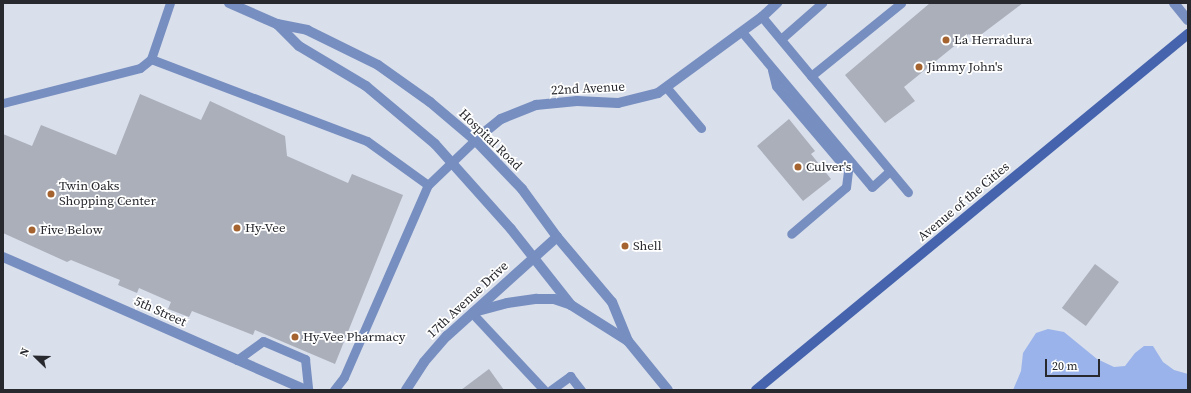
<!DOCTYPE html>
<style>
body{margin:0}
#map{position:relative;width:1191px;height:393px;overflow:hidden;background:#d9dfeb;font-family:"Source Serif 4",serif}
div>[style]{position:absolute}
.green>*{inset:0;background:#9ab3eb}
.building>*{inset:0;background:#aaafba;transform-origin:0 0}
.service>*{height:9px;margin:-4.5px;padding:0 4.5px;transform-origin:4.5px;border-radius:4.5px;background:#778ec0}
.minor>*{height:10px;margin:-5px;padding:0 5px;transform-origin:5px;border-radius:5px;background:#778ec0}
.tertiary>*{height:10px;margin:-5px;padding:0 5px;transform-origin:5px;border-radius:5px;background:#778ec0}
.secondary>*{height:10px;margin:-5px;padding:0 5px;transform-origin:5px;border-radius:5px;background:#4664ad}
.dots>*{width:11px;height:11px;translate:-50% -50%;box-sizing:border-box;border:2px solid #fff;border-radius:50%}
span{translate:-50% -50%;white-space:nowrap;text-align:center;line-height:1.15;-webkit-text-stroke:3.5px #fff;paint-order:stroke}
.poi-label{font-size:13px;color:#27292e}
.left{translate:0 -50%;text-align:left}
.street-label{font-size:13px;color:#27292e}
.frame{position:absolute;inset:0;border:4px solid #27292e;pointer-events:none}
.north{position:absolute;left:16px;top:337px;width:40px;height:40px;-webkit-text-stroke:3px #fff;paint-order:stroke;rotate:293deg;font-size:11px;font-weight:700;line-height:16px;text-align:center;color:#27292e}
.north::after{content:'';display:block;margin:auto;width:14px;height:18px;background:#27292e;clip-path:polygon(50% 0,100% 100%,50% 72%,0 100%)}
.scale{position:absolute;left:1045px;top:359px;width:55px;height:18px;box-sizing:border-box;border:2px solid #27292e;border-top:0;padding-left:5px;font-size:12px;line-height:14px;white-space:nowrap;color:#27292e;-webkit-text-stroke:3px #fff;paint-order:stroke}
</style>
<div id="map">
<div class="green">
<i style="clip-path:polygon(1048px 329px,1064px 332px,1097px 359px,1114px 367px,1125px 366px,1135px 353px,1144px 346px,1153px 346px,1163px 362px,1174px 370px,1188px 374px,1188px 390px,1013px 390px,1021px 371px,1023px 353px,1036px 333px)"></i>
</div>
<div class="building">
<i style="clip-path:polygon(930px 3px,1023px 3px,974px 40px,969px 34px,904px 87px,915px 101px,885px 123px,845px 75px)"></i>
<i style="clip-path:polygon(140px 94px,201px 120px,210px 101px,285px 136px,287px 156px,348px 183px,352px 174px,403px 195px,335px 364px,255px 330px,253px 335px,192px 311px,189px 317px,168px 309px,171px 302px,139px 288px,137px 293px,118px 285px,120px 280px,71px 260px,67px 262px,3px 233px,3px 134px,32px 146px,41px 125px,116px 155px)"></i>
<i style="clip-path:polygon(789px 119px,815px 151px,811px 154px,831px 179px,803px 201px,757px 146px)"></i>
<i style="left:1095px;top:264px;width:30px;height:55px;rotate:37deg"></i>
<i style="clip-path:polygon(489px 369px,504px 390px,461px 390px)"></i>
</div>
<div class="service">
<i style="left:762px;top:17px;width:228px;rotate:50.2deg"></i>
<i style="left:742px;top:32px;width:202px;rotate:50deg"></i>
<i style="left:872px;top:187px;width:24px;rotate:-42deg"></i>
<i style="left:781px;top:39px;width:55px;rotate:-41.3deg"></i>
<i style="left:151px;top:59px;width:231px;rotate:20.8deg"></i>
<i style="left:367px;top:141px;width:75px;rotate:35.8deg"></i>
<i style="left:772px;top:70px;width:16px;rotate:76deg"></i>
<i style="left:776px;top:86px;width:111px;rotate:49.7deg"></i>
<i style="left:848px;top:171px;width:16px;rotate:97deg"></i>
<i style="left:846px;top:187px;width:72px;rotate:139.5deg"></i>
<i style="left:811px;top:76px;width:116px;rotate:-39deg"></i>
<i style="left:666px;top:87px;width:54px;rotate:49.5deg"></i>
<i style="left:3px;top:103px;width:141px;rotate:-14.3deg"></i>
<i style="left:140px;top:68px;width:14px;rotate:-39deg"></i>
<i style="left:151px;top:59px;width:59px;rotate:-71.3deg"></i>
<i style="left:472px;top:313px;width:105px;rotate:46.9deg"></i>
<i style="left:237px;top:360px;width:32px;rotate:-36deg"></i>
<i style="left:263px;top:341px;width:46px;rotate:23.2deg"></i>
<i style="left:305px;top:359px;width:31px;rotate:84deg"></i>
<i style="left:334px;top:390px;width:16px;rotate:-52deg"></i>
<i style="left:344px;top:377px;width:210px;rotate:-66.4deg"></i>
<i style="left:428px;top:185px;width:65px;rotate:-43.8deg"></i>
<i style="left:551px;top:390px;width:24px;rotate:-36deg"></i>
<i style="left:570px;top:376px;width:18px;rotate:52deg"></i>
</div>
<div class="minor">
<i style="left:1174px;top:3px;width:22px;rotate:51deg"></i>
<i style="left:475px;top:140px;width:33px;rotate:-39deg"></i>
<i style="left:501px;top:119px;width:38px;rotate:-22deg"></i>
<i style="left:536px;top:105px;width:41px;rotate:-5.6deg"></i>
<i style="left:577px;top:101px;width:41px;rotate:2.8deg"></i>
<i style="left:618px;top:103px;width:41px;rotate:-14deg"></i>
<i style="left:658px;top:93px;width:129px;rotate:-36.2deg"></i>
<i style="left:762px;top:17px;width:21px;rotate:-43deg"></i>
<i style="left:3px;top:257px;width:331px;rotate:23.7deg"></i>
<i style="left:474px;top:312px;width:34px;rotate:-15deg"></i>
<i style="left:507px;top:303px;width:30px;rotate:-8deg"></i>
<i style="left:537px;top:299px;width:17px"></i>
<i style="left:554px;top:299px;width:18px;rotate:19deg"></i>
<i style="left:406px;top:390px;width:33px;rotate:-57deg"></i>
<i style="left:424px;top:362px;width:35px;rotate:-49deg"></i>
<i style="left:447px;top:336px;width:148px;rotate:-42deg"></i>
</div>
<div class="tertiary">
<i style="left:229px;top:3px;width:52px;rotate:23.6deg"></i>
<i style="left:277px;top:24px;width:31px;rotate:11deg"></i>
<i style="left:307px;top:30px;width:79px;rotate:26.2deg"></i>
<i style="left:378px;top:65px;width:64px;rotate:35.4deg"></i>
<i style="left:430px;top:102px;width:59px;rotate:40.2deg"></i>
<i style="left:475px;top:140px;width:68px;rotate:46.2deg"></i>
<i style="left:522px;top:189px;width:59px;rotate:53.9deg"></i>
<i style="left:557px;top:237px;width:85px;rotate:49.8deg"></i>
<i style="left:612px;top:302px;width:42px;rotate:67.7deg"></i>
<i style="left:628px;top:341px;width:63px;rotate:50.8deg"></i>
<i style="left:277px;top:24px;width:31px;rotate:45deg"></i>
<i style="left:299px;top:46px;width:78px;rotate:30.8deg"></i>
<i style="left:366px;top:86px;width:90px;rotate:40deg"></i>
<i style="left:435px;top:144px;width:114px;rotate:48.2deg"></i>
<i style="left:511px;top:229px;width:97px;rotate:51.7deg"></i>
<i style="left:571px;top:305px;width:67px;rotate:32.3deg"></i>
</div>
<div class="secondary">
<i style="left:756px;top:390px;width:560px;rotate:-39.49deg"></i>
</div>
<div class="dots">
<i style="left:946px;top:40px;background:#a56330"></i>
<i style="left:919px;top:67px;background:#a56330"></i>
<i style="left:798px;top:167px;background:#a56330"></i>
<i style="left:51px;top:194px;background:#a56330"></i>
<i style="left:237px;top:228px;background:#a56330"></i>
<i style="left:32px;top:230px;background:#a56330"></i>
<i style="left:625px;top:246px;background:#a56330"></i>
<i style="left:295px;top:337px;background:#a56330"></i>
</div>
<div class="poi-label">
<span class="left" style="left:954px;top:40px">La Herradura</span>
<span class="left" style="left:927px;top:67px">Jimmy John's</span>
<span class="left" style="left:806px;top:167px">Culver's</span>
<span class="left" style="left:59px;top:194px">Twin Oaks<br>Shopping Center</span>
<span class="left" style="left:245px;top:228px">Hy-Vee</span>
<span class="left" style="left:40px;top:230px">Five Below</span>
<span class="left" style="left:633px;top:246px">Shell</span>
<span class="left" style="left:303px;top:337px">Hy-Vee Pharmacy</span>
</div>
<div class="street-label">
<span style="left:588px;top:89px;rotate:-3deg">22nd Avenue</span>
<span style="left:490px;top:140px;rotate:44deg">Hospital Road</span>
<span style="left:964px;top:202px;rotate:-40deg">Avenue of the Cities</span>
<span style="left:468px;top:300px;rotate:-43deg">17th Avenue Drive</span>
<span style="left:160px;top:312px;rotate:24deg">5th Street</span>
</div>
<div class="frame"></div>
<div class="north">N</div>
<div class="scale">20 m</div>
</div>
